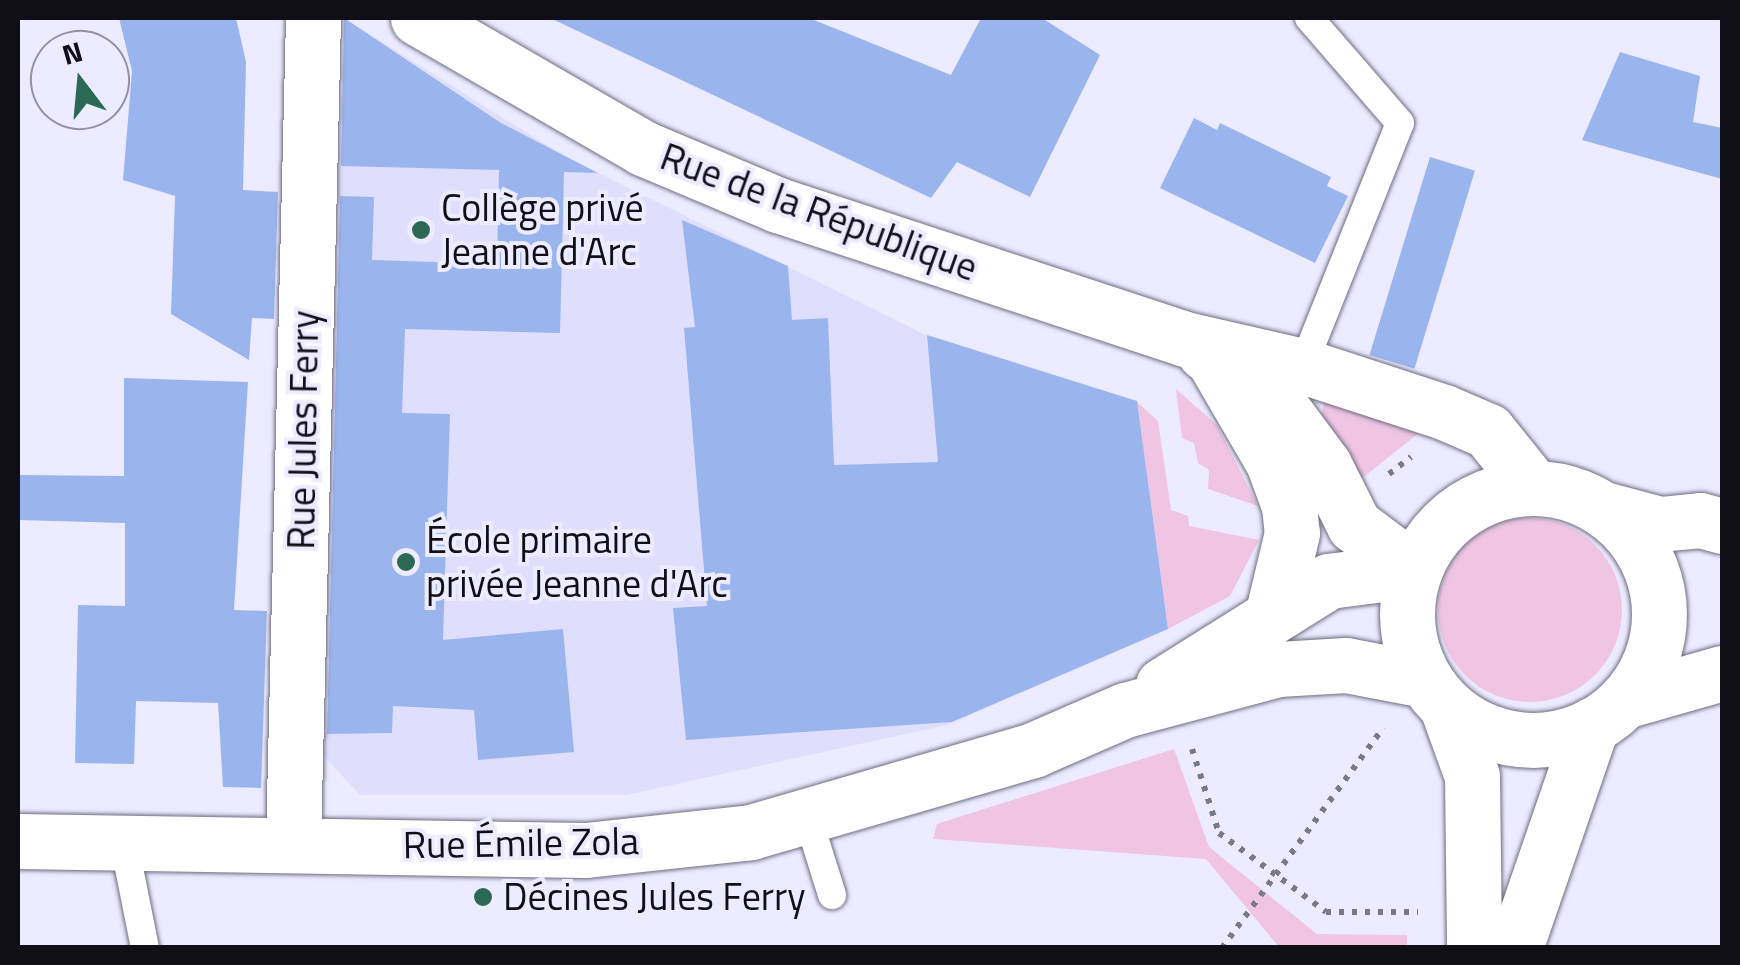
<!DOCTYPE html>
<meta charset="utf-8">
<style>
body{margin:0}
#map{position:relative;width:1740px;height:965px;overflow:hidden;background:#edebff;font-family:"Titillium Web",sans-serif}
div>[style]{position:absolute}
.built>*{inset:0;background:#e0defd}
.green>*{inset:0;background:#efc5e3}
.round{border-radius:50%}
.building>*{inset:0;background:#9ab5ed;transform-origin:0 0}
.path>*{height:6px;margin-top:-3px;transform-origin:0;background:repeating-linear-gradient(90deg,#7a7986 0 5px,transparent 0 13px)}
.roads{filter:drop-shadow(0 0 2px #6e6c81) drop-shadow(0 0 2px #6e6c81)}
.lane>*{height:28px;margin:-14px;padding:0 14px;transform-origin:14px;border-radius:14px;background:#fff}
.street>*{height:55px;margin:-27.5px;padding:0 27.5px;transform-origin:27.5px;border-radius:27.5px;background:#fff}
.secondary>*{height:55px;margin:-27.5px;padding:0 27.5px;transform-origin:27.5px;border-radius:27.5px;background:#fff}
.secondary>.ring{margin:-27.5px;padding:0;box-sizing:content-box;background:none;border:55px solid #fff;border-radius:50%}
.dots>*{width:28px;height:28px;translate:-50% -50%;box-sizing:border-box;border:5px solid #edebff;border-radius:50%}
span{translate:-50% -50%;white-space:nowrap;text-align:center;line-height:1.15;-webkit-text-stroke:8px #edebff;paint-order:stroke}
.poi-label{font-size:38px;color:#100f17}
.left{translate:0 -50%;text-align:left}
.street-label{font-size:38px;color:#100f17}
.frame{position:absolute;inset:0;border:20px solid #100f17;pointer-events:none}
.north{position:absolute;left:30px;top:30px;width:100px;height:100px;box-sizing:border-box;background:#edebff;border:2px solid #9593a2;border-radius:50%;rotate:344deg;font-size:28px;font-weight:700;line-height:40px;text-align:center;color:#100f17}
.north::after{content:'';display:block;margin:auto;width:35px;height:45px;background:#2b6954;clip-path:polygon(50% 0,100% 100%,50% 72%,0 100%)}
</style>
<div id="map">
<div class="built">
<i style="clip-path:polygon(344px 18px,564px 156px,928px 336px,1154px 529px,1168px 629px,947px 725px,626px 795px,360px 795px,319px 751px)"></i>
</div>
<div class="green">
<i style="clip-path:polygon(1176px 389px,1217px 425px,1258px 506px,1208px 489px,1209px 470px,1198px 463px,1194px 443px,1182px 438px)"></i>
<i style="clip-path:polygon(1324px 401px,1430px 424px,1360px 480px,1321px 420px)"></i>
<i style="clip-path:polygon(1137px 402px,1158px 421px,1171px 510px,1188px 516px,1189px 526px,1259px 540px,1230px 596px,1168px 629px)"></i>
<i class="round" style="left:1438px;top:518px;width:184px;height:184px"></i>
<i style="clip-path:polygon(1174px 749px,1209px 847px,1317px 934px,1407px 935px,1407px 947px,1279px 947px,1206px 859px,933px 839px,937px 824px)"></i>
</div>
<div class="building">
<i style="clip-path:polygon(119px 18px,236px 18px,246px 62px,243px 190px,278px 192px,274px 319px,252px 318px,249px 360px,171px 314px,175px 196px,123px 180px,132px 71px)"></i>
<i style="clip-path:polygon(344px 18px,501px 123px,598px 173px,564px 172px,560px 333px,405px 329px,402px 413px,450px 414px,443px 640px,563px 629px,574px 752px,478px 760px,474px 710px,393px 706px,392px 733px,327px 734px,340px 196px,374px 197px,372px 260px,497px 264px,499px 170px,341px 166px)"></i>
<i style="clip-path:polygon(550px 18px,809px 18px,951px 75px,981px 18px,1042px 18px,1100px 55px,1030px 197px,957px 162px,931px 198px)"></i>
<i style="clip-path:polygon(1620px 52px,1700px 76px,1693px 122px,1722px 128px,1722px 179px,1582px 140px)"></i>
<i style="clip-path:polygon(1194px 118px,1217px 130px,1220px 123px,1331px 177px,1327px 186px,1348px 196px,1315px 263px,1160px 188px)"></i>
<i style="left:1430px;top:157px;width:47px;height:207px;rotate:17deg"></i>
<i style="clip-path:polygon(682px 220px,788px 266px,792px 320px,828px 318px,834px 465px,938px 462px,927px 335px,1137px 401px,1168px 629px,952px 722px,686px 740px,673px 608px,707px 606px,684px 328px,695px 327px)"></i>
<i style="clip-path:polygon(124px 378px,248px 382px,234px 610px,267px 611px,261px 788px,223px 787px,218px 703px,136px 701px,134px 764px,75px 763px,78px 605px,125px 606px,125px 523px,18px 520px,18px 475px,124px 476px)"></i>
</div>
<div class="path">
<i style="left:1389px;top:474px;width:28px;rotate:-38deg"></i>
<i style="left:1192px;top:749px;width:88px;rotate:72.2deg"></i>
<i style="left:1219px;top:833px;width:133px;rotate:36.4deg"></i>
<i style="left:1326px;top:912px;width:92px"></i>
<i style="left:1222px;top:948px;width:273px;rotate:-53.8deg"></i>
</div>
<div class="roads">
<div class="lane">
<i style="left:1300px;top:373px;width:269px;rotate:-68.2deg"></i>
<i style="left:1400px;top:123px;width:139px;rotate:-130.9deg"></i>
<i style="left:807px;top:815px;width:84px;rotate:72.6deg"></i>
<i style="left:123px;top:838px;width:112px;rotate:78.7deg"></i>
</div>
<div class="street">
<i style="left:1213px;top:359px;width:119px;rotate:59.8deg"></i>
<i style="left:1273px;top:462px;width:47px;rotate:70deg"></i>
<i style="left:1289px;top:506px;width:27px;rotate:84deg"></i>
<i style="left:1292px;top:533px;width:81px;rotate:103.5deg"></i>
<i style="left:1163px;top:685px;width:196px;rotate:-32.1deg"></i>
<i style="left:1329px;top:581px;width:86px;rotate:-7.4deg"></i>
<i style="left:18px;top:841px;width:568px;rotate:0.91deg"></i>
<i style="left:586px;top:850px;width:166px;rotate:-6.2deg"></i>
<i style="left:751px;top:832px;width:294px;rotate:-16.2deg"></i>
<i style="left:1033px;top:750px;width:100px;rotate:-23.5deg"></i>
<i style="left:1125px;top:710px;width:158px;rotate:-15deg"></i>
<i style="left:1278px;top:669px;width:68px;rotate:-3.4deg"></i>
<i style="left:1346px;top:665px;width:80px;rotate:10.8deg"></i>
<i style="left:293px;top:842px;width:824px;rotate:-88.61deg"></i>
</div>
<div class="secondary">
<i style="left:418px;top:18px;width:260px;rotate:30deg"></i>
<i style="left:643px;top:148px;width:147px;rotate:22.9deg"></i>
<i style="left:778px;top:205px;width:428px;rotate:18.2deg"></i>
<i style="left:1185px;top:339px;width:121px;rotate:12.9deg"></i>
<i style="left:1303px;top:366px;width:148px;rotate:18.1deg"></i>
<i style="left:1444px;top:412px;width:48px;rotate:23.4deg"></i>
<i style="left:1488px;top:431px;width:72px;rotate:51.2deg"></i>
<i style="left:1204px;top:352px;width:98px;rotate:36.3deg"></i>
<i style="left:1283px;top:410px;width:69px;rotate:53.3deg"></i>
<i style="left:1324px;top:465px;width:67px;rotate:63.4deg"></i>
<i style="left:1354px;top:525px;width:75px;rotate:36.9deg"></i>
<i class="ring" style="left:1407px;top:488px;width:197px;height:197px"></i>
<i style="left:1604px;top:509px;width:58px;rotate:15deg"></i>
<i style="left:1660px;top:524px;width:40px;rotate:-5.7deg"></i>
<i style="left:1700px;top:520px;width:23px;rotate:15deg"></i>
<i style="left:1624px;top:701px;width:102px;rotate:-15.9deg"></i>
<i style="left:1447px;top:707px;width:73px;rotate:70.1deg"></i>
<i style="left:1472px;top:776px;width:172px;rotate:89.3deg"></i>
<i style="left:1515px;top:948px;width:236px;rotate:-71deg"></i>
</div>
</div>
<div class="dots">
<i style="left:421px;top:230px;background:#2b6954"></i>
<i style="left:406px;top:562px;background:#2b6954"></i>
<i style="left:483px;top:897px;background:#2b6954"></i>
</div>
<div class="poi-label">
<span class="left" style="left:441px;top:230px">Collège privé<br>Jeanne d'Arc</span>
<span class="left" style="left:426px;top:562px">École primaire<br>privée Jeanne d'Arc</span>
<span class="left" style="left:503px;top:897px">Décines Jules Ferry</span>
</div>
<div class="street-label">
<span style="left:819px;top:212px;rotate:20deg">Rue de la République</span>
<span style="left:303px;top:430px;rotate:-89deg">Rue Jules Ferry</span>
<span style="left:521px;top:843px;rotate:-1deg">Rue Émile Zola</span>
</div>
<div class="frame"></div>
<div class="north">N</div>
</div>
